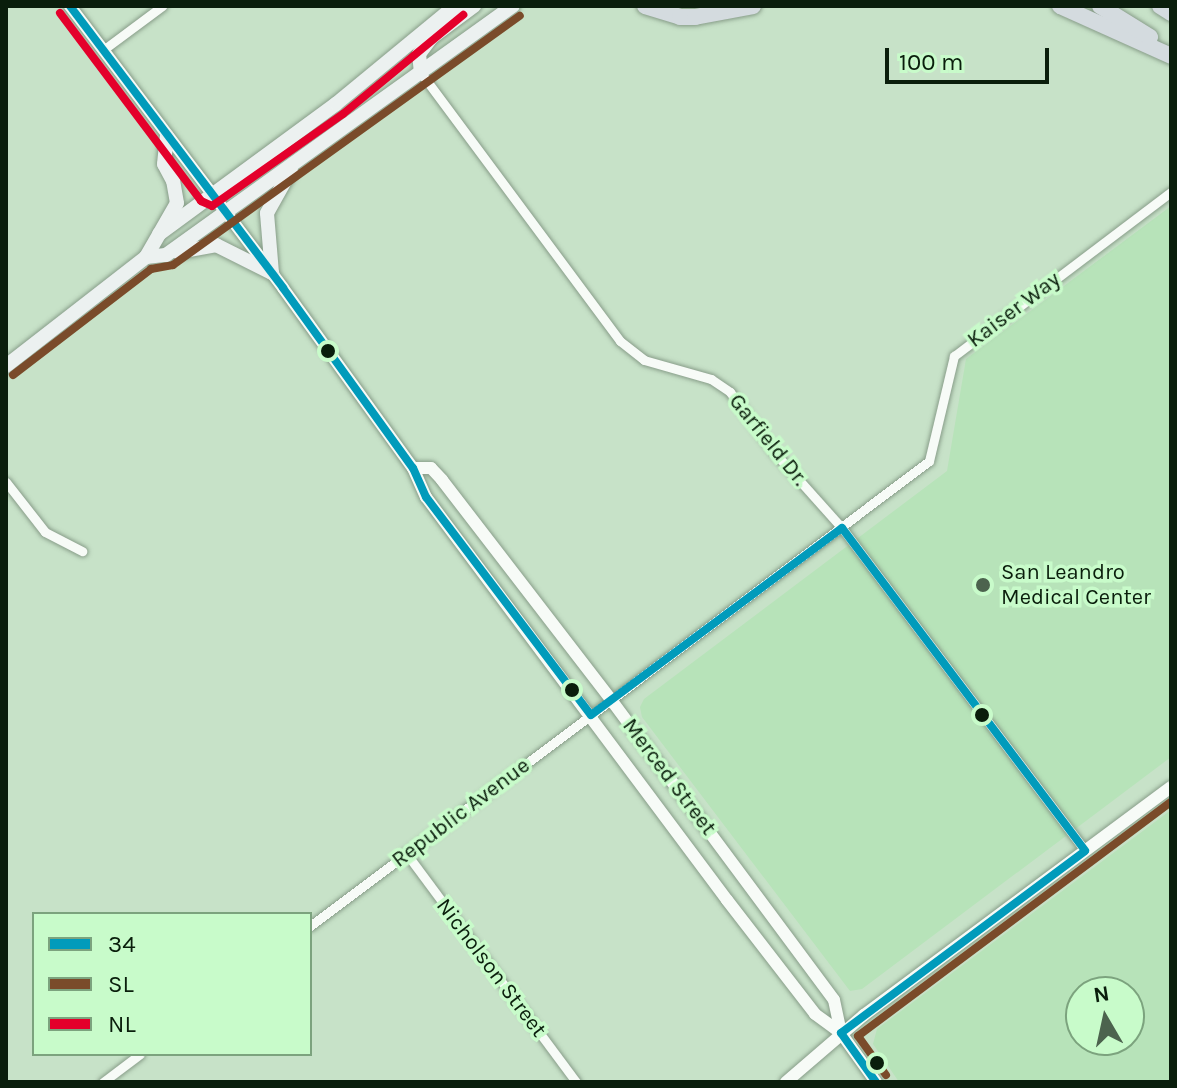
<!DOCTYPE html>
<style>
body{margin:0}
#map{position:relative;width:1177px;height:1088px;overflow:hidden;background:#c7e2c8;font-family:Karla,sans-serif}
div>[style]{position:absolute}
.built>*{inset:0;background:#b7e3b9}
.roads{filter:drop-shadow(0 0 2px #889d89) drop-shadow(0 0 2px #889d89)}
.minor>*{height:9px;margin:-4.5px;padding:0 4.5px;transform-origin:4.5px;border-radius:4.5px;background:#f7fbf7}
.tertiary>*{height:12px;margin:-6px;padding:0 6px;transform-origin:6px;border-radius:6px;background:#f7fbf7}
.secondary>*{height:14px;margin:-7px;padding:0 7px;transform-origin:7px;border-radius:7px;background:#ecf1f0}
.motorway>*{height:16px;margin:-8px;padding:0 8px;transform-origin:8px;border-radius:8px;background:#d4dbdf}
.bus-1>*{height:8px;margin:-4px;padding:0 4px;transform-origin:4px;border-radius:4px;background:#019bbb}
.bus-2>*{height:8px;margin:-4px;padding:0 4px;transform-origin:4px;border-radius:4px;background:#7a4b2a}
.bus-3>*{height:8px;margin:-4px;padding:0 4px;transform-origin:4px;border-radius:4px;background:#e4002b}
.dots>*{width:22px;height:22px;translate:-50% -50%;box-sizing:border-box;border:4px solid #c8fbca;border-radius:50%}
span{translate:-50% -50%;white-space:nowrap;text-align:center;line-height:1.15;-webkit-text-stroke:7px #c8fbca;paint-order:stroke}
.street-label{font-size:22px;color:#0a1e0c}
.poi-label{font-size:22px;color:#0a1e0c}
.left{translate:0 -50%;text-align:left}
.frame{position:absolute;inset:0;border:8px solid #0a1e0c;pointer-events:none}
.legend{position:absolute;left:32px;top:912px;width:280px;height:144px;box-sizing:border-box;background:#c8fbca;border:2px solid #7ca37e;margin:0;padding:10px 14px;list-style:none;font-size:24px;color:#0a1e0c}
.legend li{display:flex;align-items:center;gap:16px;height:40px}
.legend b{width:40px;border:2px solid #7ca37e}
.north{position:absolute;left:1065px;top:976px;width:80px;height:80px;box-sizing:border-box;background:#c8fbca;border:2px solid #7ca37e;border-radius:50%;rotate:351deg;font-size:22px;font-weight:700;line-height:32px;text-align:center;color:#0a1e0c}
.north::after{content:'';display:block;margin:auto;width:28px;height:36px;background:#4c634e;clip-path:polygon(50% 0,100% 100%,50% 72%,0 100%)}
.scale{position:absolute;left:885px;top:48px;width:164px;height:36px;box-sizing:border-box;border:4px solid #0a1e0c;border-top:0;padding-left:10px;font-size:24px;line-height:28px;white-space:nowrap;color:#0a1e0c;-webkit-text-stroke:6px #c8fbca;paint-order:stroke}
</style>
<div id="map">
<div class="built">
<i style="clip-path:polygon(1171px 206px,1171px 757px,862px 989px,850px 991px,642px 717px,640px 707px,644px 699px,947px 471px,966px 359px)"></i>
<i style="clip-path:polygon(evenodd,1171px 810px,1171px 1082px,899px 1082px,873px 1044px,877px 1029px,1171px 810px,1081px 992px,1129px 992px,1129px 1040px,1081px 1040px,1081px 992px)"></i>
</div>
<div class="roads">
<div class="minor">
<i style="left:103px;top:50px;width:74px;rotate:-36.7deg"></i>
<i style="left:421px;top:73px;width:334px;rotate:53.4deg"></i>
<i style="left:620px;top:341px;width:31px;rotate:38deg"></i>
<i style="left:644px;top:360px;width:70px;rotate:15.8deg"></i>
<i style="left:711px;top:379px;width:23px;rotate:34deg"></i>
<i style="left:730px;top:392px;width:76px;rotate:53.6deg"></i>
<i style="left:775px;top:453px;width:101px;rotate:48.2deg"></i>
<i style="left:842px;top:528px;width:404px;rotate:53deg"></i>
<i style="left:6px;top:482px;width:63px;rotate:52deg"></i>
<i style="left:45px;top:532px;width:42px;rotate:27.2deg"></i>
<i style="left:406px;top:853px;width:285px;rotate:53.4deg"></i>
<i style="left:310px;top:926px;width:774px;rotate:-36.91deg"></i>
<i style="left:929px;top:461px;width:108px;rotate:-76.6deg"></i>
<i style="left:954px;top:356px;width:272px;rotate:-37.1deg"></i>
<i style="left:103px;top:1082px;width:46px;rotate:-37.1deg"></i>
</div>
<div class="tertiary">
<i style="left:70px;top:6px;width:353px;rotate:52.9deg"></i>
<i style="left:283px;top:288px;width:222px;rotate:54.2deg"></i>
<i style="left:413px;top:468px;width:32px;rotate:66deg"></i>
<i style="left:426px;top:497px;width:503px;rotate:53.24deg"></i>
<i style="left:727px;top:900px;width:144px;rotate:52.3deg"></i>
<i style="left:815px;top:1014px;width:32px;rotate:36deg"></i>
<i style="left:841px;top:1033px;width:60px;rotate:54.5deg"></i>
<i style="left:413px;top:468px;width:18px"></i>
<i style="left:431px;top:468px;width:16px;rotate:47deg"></i>
<i style="left:442px;top:480px;width:279px;rotate:52.4deg"></i>
<i style="left:612px;top:701px;width:372px;rotate:53.4deg"></i>
<i style="left:834px;top:1000px;width:34px;rotate:78deg"></i>
<i style="left:786px;top:1082px;width:103px;rotate:-40.7deg"></i>
<i style="left:864px;top:1015px;width:382px;rotate:-36.6deg"></i>
</div>
<div class="secondary">
<i style="left:421px;top:73px;width:19px;rotate:-96deg"></i>
<i style="left:419px;top:54px;width:20px;rotate:-53deg"></i>
<i style="left:431px;top:38px;width:54px;rotate:-36.7deg"></i>
<i style="left:159px;top:234px;width:220px;rotate:-36.3deg"></i>
<i style="left:336px;top:104px;width:154px;rotate:-39.5deg"></i>
<i style="left:178px;top:252px;width:39px;rotate:-10deg"></i>
<i style="left:216px;top:245px;width:63px;rotate:26.6deg"></i>
<i style="left:146px;top:257px;width:20px;rotate:-6deg"></i>
<i style="left:166px;top:255px;width:427px;rotate:-35.7deg"></i>
<i style="left:272px;top:273px;width:60px;rotate:-94.8deg"></i>
<i style="left:267px;top:213px;width:49px;rotate:-60.8deg"></i>
<i style="left:6px;top:366px;width:177px;rotate:-37.9deg"></i>
<i style="left:146px;top:257px;width:62px;rotate:-60.1deg"></i>
<i style="left:177px;top:203px;width:22px;rotate:-100deg"></i>
<i style="left:173px;top:181px;width:19px;rotate:-118deg"></i>
<i style="left:164px;top:164px;width:28px;rotate:-84deg"></i>
</div>
<div class="motorway">
<i style="left:645px;top:6px;width:37px;rotate:17deg"></i>
<i style="left:680px;top:17px;width:15px"></i>
<i style="left:695px;top:17px;width:59px;rotate:-10.7deg"></i>
<i style="left:1060px;top:6px;width:122px;rotate:24.2deg"></i>
<i style="left:1100px;top:6px;width:59px;rotate:31.8deg"></i>
<i style="left:1160px;top:6px;width:13px;rotate:32deg"></i>
</div>
</div>
<div class="bus-1">
<i style="left:70px;top:6px;width:353px;rotate:52.9deg"></i>
<i style="left:283px;top:288px;width:222px;rotate:54.2deg"></i>
<i style="left:413px;top:468px;width:32px;rotate:66deg"></i>
<i style="left:426px;top:497px;width:273px;rotate:52.9deg"></i>
<i style="left:591px;top:715px;width:313px;rotate:-36.7deg"></i>
<i style="left:842px;top:528px;width:404px;rotate:53deg"></i>
<i style="left:841px;top:1033px;width:304px;rotate:-36.7deg"></i>
<i style="left:841px;top:1033px;width:60px;rotate:54.5deg"></i>
</div>
<div class="bus-2">
<i style="left:13px;top:375px;width:174px;rotate:-37.5deg"></i>
<i style="left:151px;top:269px;width:22px;rotate:-10deg"></i>
<i style="left:173px;top:265px;width:427px;rotate:-35.7deg"></i>
<i style="left:886px;top:1075px;width:48px;rotate:-125.7deg"></i>
<i style="left:858px;top:1036px;width:391px;rotate:-36.8deg"></i>
</div>
<div class="bus-3">
<i style="left:60px;top:13px;width:235px;rotate:53.1deg"></i>
<i style="left:201px;top:201px;width:12px;rotate:24deg"></i>
<i style="left:212px;top:206px;width:160px;rotate:-35.1deg"></i>
<i style="left:343px;top:114px;width:156px;rotate:-39.5deg"></i>
</div>
<div class="dots">
<i style="left:328px;top:351px;background:#0a1e0c"></i>
<i style="left:983px;top:585px;background:#4c634e"></i>
<i style="left:572px;top:690px;background:#0a1e0c"></i>
<i style="left:982px;top:715px;background:#0a1e0c"></i>
<i style="left:877px;top:1063px;background:#0a1e0c"></i>
</div>
<div class="street-label">
<span style="left:1014px;top:310px;rotate:-37deg">Kaiser Way</span>
<span style="left:768px;top:440px;rotate:51deg">Garfield Dr.</span>
<span style="left:669px;top:777px;rotate:53deg">Merced Street</span>
<span style="left:461px;top:813px;rotate:-37deg">Republic Avenue</span>
<span style="left:491px;top:968px;rotate:53deg">Nicholson Street</span>
</div>
<div class="poi-label">
<span class="left" style="left:1001px;top:585px">San Leandro<br>Medical Center</span>
</div>
<div class="frame"></div>
<ul class="legend">
<li><b style="height:10px;background:#019bbb"></b>34</li>
<li><b style="height:10px;background:#7a4b2a"></b>SL</li>
<li><b style="height:10px;background:#e4002b"></b>NL</li>
</ul>
<div class="north">N</div>
<div class="scale">100 m</div>
</div>
